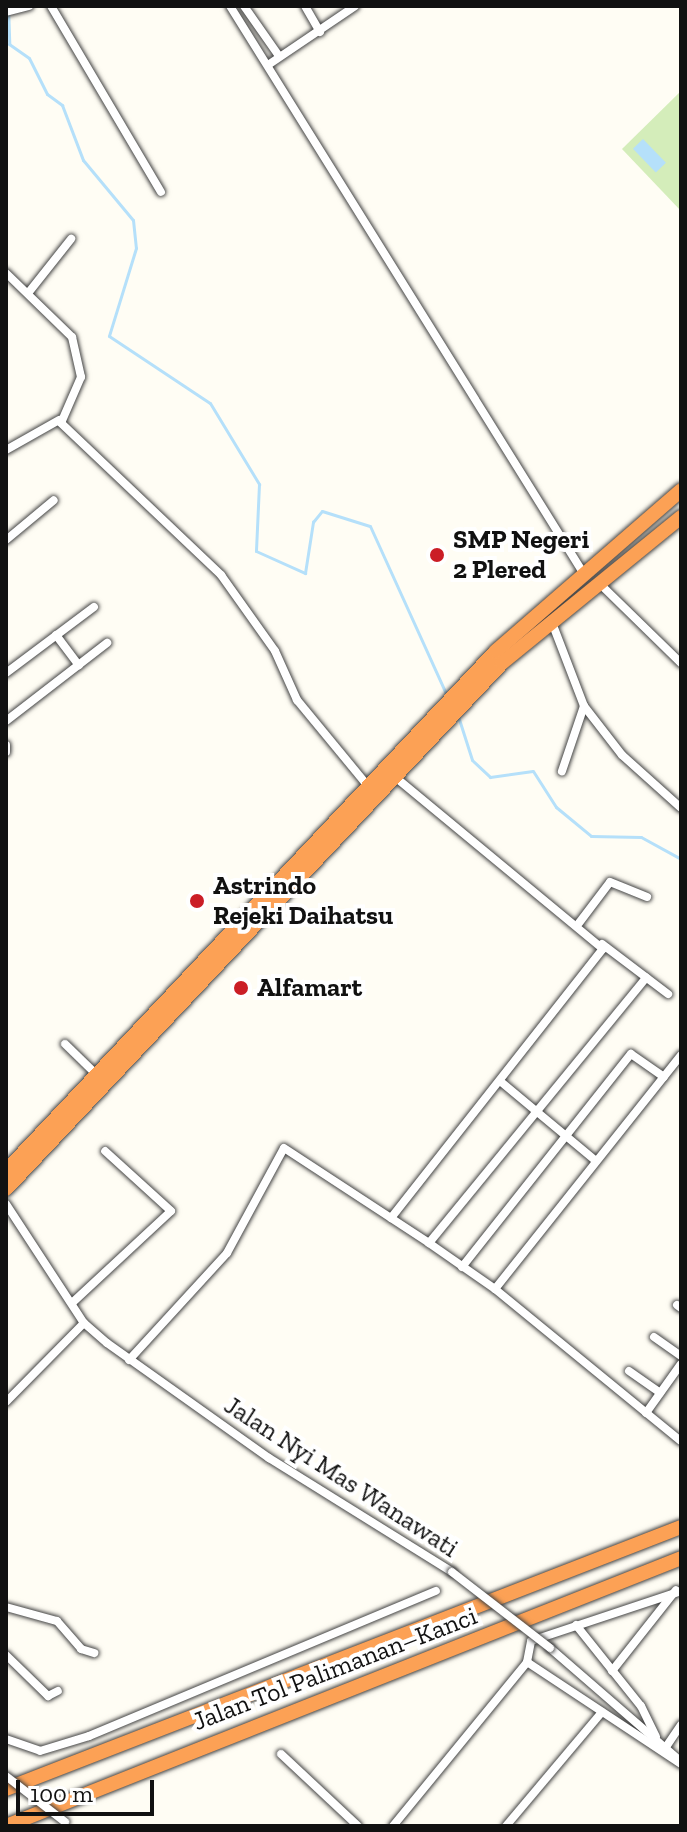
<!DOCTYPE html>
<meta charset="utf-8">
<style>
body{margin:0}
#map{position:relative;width:687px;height:1832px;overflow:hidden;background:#fffdf4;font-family:"Zilla Slab",serif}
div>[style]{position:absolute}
.green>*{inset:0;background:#d4edba}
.water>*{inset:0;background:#b5e0fa;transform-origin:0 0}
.stream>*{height:3px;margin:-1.5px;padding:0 1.5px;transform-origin:1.5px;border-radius:1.5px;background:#b5e0fa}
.roads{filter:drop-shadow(0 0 2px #444) drop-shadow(0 0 2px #444)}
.street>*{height:8px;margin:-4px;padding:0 4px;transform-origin:4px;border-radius:4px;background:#fff}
.highway>*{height:14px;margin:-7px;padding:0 7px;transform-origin:7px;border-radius:7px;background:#fca155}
.bridges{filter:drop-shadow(0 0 2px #444) drop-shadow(0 0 2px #444)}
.street-bridge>*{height:8px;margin:-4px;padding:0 4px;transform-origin:4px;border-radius:4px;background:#fff}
.dots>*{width:22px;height:22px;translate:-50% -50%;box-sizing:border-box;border:4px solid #fff;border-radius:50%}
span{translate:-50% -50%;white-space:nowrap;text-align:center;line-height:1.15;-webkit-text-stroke:8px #fff;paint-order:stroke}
.poi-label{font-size:26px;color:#111;font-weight:700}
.left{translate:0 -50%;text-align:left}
.street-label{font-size:26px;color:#111}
.frame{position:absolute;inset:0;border:8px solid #111;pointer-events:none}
.scale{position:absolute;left:16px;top:1780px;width:138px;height:36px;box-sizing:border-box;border:4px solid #111;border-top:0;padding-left:10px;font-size:24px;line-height:28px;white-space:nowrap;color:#111;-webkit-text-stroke:6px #fff;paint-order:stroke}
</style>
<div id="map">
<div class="green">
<i style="clip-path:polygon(681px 91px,681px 211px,622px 149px)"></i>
</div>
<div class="water">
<i style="left:643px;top:139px;width:33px;height:14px;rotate:46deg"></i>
</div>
<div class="stream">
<i style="left:8px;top:6px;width:38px;rotate:88deg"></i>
<i style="left:9px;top:44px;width:24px;rotate:35deg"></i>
<i style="left:29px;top:58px;width:40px;rotate:63.4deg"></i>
<i style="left:47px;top:94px;width:19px;rotate:36deg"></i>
<i style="left:62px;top:105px;width:59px;rotate:69.1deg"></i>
<i style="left:83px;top:160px;width:78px;rotate:50.2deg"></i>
<i style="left:133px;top:220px;width:28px;rotate:84deg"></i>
<i style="left:136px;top:248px;width:92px;rotate:107.1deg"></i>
<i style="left:109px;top:336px;width:121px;rotate:33.6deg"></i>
<i style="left:210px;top:403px;width:95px;rotate:58.8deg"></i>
<i style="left:259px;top:484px;width:67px;rotate:92.6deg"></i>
<i style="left:256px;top:551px;width:54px;rotate:24.2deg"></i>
<i style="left:305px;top:573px;width:52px;rotate:-81.1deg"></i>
<i style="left:313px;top:522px;width:14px;rotate:-51deg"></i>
<i style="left:322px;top:511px;width:50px;rotate:17.4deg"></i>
<i style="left:370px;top:526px;width:187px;rotate:65.6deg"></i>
<i style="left:458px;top:716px;width:46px;rotate:72.3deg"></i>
<i style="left:472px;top:760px;width:25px;rotate:43deg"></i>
<i style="left:490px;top:777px;width:43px;rotate:-7.9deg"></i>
<i style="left:533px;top:771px;width:43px;rotate:57.4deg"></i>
<i style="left:556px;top:807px;width:45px;rotate:39.6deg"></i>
<i style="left:591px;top:836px;width:50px;rotate:1.1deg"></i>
<i style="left:641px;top:837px;width:46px;rotate:28.8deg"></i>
</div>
<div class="roads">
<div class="street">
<i style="left:51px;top:6px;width:216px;rotate:59.4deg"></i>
<i style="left:230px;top:6px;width:669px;rotate:58.07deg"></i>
<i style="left:244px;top:6px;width:61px;rotate:55deg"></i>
<i style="left:305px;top:6px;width:30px;rotate:60deg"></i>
<i style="left:6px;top:12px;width:24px;rotate:-15deg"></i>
<i style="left:268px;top:65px;width:105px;rotate:-34.1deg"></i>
<i style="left:6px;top:273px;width:92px;rotate:44.1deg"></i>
<i style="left:72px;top:337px;width:41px;rotate:77.3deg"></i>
<i style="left:81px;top:377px;width:50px;rotate:113.5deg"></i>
<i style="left:61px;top:423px;width:221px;rotate:43.5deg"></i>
<i style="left:221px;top:575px;width:93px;rotate:54.6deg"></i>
<i style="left:275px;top:651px;width:54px;rotate:65.8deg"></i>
<i style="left:297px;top:700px;width:112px;rotate:50.5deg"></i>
<i style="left:29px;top:292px;width:68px;rotate:-51.6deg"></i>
<i style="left:6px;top:450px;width:61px;rotate:-29.5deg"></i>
<i style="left:6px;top:540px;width:62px;rotate:-39.8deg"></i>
<i style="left:599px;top:583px;width:115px;rotate:44.3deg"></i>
<i style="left:551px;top:620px;width:92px;rotate:69deg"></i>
<i style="left:584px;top:706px;width:69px;rotate:108.7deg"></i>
<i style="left:56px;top:635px;width:38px;rotate:53deg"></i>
<i style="left:6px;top:673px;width:110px;rotate:-36.9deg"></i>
<i style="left:584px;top:706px;width:62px;rotate:52.2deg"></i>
<i style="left:622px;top:755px;width:79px;rotate:41.9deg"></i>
<i style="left:6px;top:721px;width:128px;rotate:-37.7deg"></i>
<i style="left:6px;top:745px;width:7px;rotate:90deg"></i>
<i style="left:579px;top:923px;width:51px;rotate:-52.9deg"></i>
<i style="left:610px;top:882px;width:40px;rotate:22deg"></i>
<i style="left:602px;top:944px;width:83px;rotate:37.1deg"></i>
<i style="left:65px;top:1044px;width:45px;rotate:44.1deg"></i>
<i style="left:500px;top:1081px;width:125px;rotate:39.8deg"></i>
<i style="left:6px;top:1204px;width:142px;rotate:56.8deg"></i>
<i style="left:84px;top:1323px;width:30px;rotate:41deg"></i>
<i style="left:107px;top:1343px;width:199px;rotate:35.4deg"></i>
<i style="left:269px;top:1458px;width:216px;rotate:31.9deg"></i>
<i style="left:391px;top:1218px;width:342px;rotate:-51.8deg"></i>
<i style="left:603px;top:949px;width:270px;rotate:-140.4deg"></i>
<i style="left:429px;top:1243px;width:80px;rotate:34.9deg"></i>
<i style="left:495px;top:1289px;width:299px;rotate:-51.5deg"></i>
<i style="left:462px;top:1267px;width:272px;rotate:-51.6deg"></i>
<i style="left:631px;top:1054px;width:40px;rotate:34.9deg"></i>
<i style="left:495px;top:1289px;width:240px;rotate:39.3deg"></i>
<i style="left:72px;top:1303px;width:135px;rotate:-42.9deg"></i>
<i style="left:171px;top:1211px;width:89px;rotate:-137.7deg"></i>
<i style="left:677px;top:1305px;width:5px;rotate:37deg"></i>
<i style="left:654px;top:1337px;width:33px;rotate:35deg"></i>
<i style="left:129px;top:1360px;width:145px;rotate:-47.5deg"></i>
<i style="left:227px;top:1253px;width:119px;rotate:-61.5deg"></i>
<i style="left:284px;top:1148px;width:173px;rotate:33.2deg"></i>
<i style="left:429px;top:1243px;width:343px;rotate:-50.7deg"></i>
<i style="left:629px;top:1371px;width:38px;rotate:35deg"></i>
<i style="left:6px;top:1402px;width:111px;rotate:-45.4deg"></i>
<i style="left:646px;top:1413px;width:60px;rotate:-54.5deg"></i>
<i style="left:6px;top:1607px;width:53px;rotate:15.4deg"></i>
<i style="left:57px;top:1621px;width:37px;rotate:49deg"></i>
<i style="left:81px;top:1649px;width:14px;rotate:17deg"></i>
<i style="left:576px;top:1625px;width:104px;rotate:51.3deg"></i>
<i style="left:641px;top:1706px;width:34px;rotate:64deg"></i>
<i style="left:550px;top:1648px;width:169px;rotate:40.9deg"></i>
<i style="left:6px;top:1655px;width:59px;rotate:44.3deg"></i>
<i style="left:48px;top:1696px;width:11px;rotate:-27deg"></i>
<i style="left:527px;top:1662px;width:185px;rotate:33.5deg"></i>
<i style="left:612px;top:1671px;width:103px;rotate:-51.7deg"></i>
<i style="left:6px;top:1739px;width:36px;rotate:19deg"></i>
<i style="left:40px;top:1751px;width:51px;rotate:-17deg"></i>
<i style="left:89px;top:1736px;width:376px;rotate:-22.7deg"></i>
<i style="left:666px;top:1747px;width:27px;rotate:-56deg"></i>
<i style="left:281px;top:1754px;width:105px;rotate:43.1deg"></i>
<i style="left:393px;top:1826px;width:212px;rotate:-50.7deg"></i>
<i style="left:527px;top:1662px;width:21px;rotate:-79deg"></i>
<i style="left:531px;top:1641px;width:158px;rotate:-18.4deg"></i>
<i style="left:506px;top:1826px;width:149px;rotate:-49.9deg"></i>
</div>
<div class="highway">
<i style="left:6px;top:1171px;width:714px;rotate:-46.7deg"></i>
<i style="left:496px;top:651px;width:245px;rotate:-41deg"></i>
<i style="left:6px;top:1189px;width:723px;rotate:-46.68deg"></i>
<i style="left:502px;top:663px;width:231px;rotate:-39.2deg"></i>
<i style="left:6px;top:1789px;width:724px;rotate:-21.21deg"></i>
<i style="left:6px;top:1826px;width:726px;rotate:-21.65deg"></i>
</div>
</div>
<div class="bridges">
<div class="street-bridge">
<i style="left:452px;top:1572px;width:124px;rotate:37.8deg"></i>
<i style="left:6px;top:1776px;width:75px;rotate:37.9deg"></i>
</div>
</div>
<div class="dots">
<i style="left:437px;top:555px;background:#cb1e26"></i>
<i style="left:197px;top:901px;background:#cb1e26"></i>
<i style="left:241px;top:988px;background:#cb1e26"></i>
</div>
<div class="poi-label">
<span class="left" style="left:453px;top:555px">SMP Negeri<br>2 Plered</span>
<span class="left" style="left:213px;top:901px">Astrindo<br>Rejeki Daihatsu</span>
<span class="left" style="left:257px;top:988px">Alfamart</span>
</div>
<div class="street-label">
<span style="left:341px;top:1477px;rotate:33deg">Jalan Nyi Mas Wanawati</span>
<span style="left:335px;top:1669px;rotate:-21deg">Jalan Tol Palimanan–Kanci</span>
</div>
<div class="frame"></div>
<div class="scale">100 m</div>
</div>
